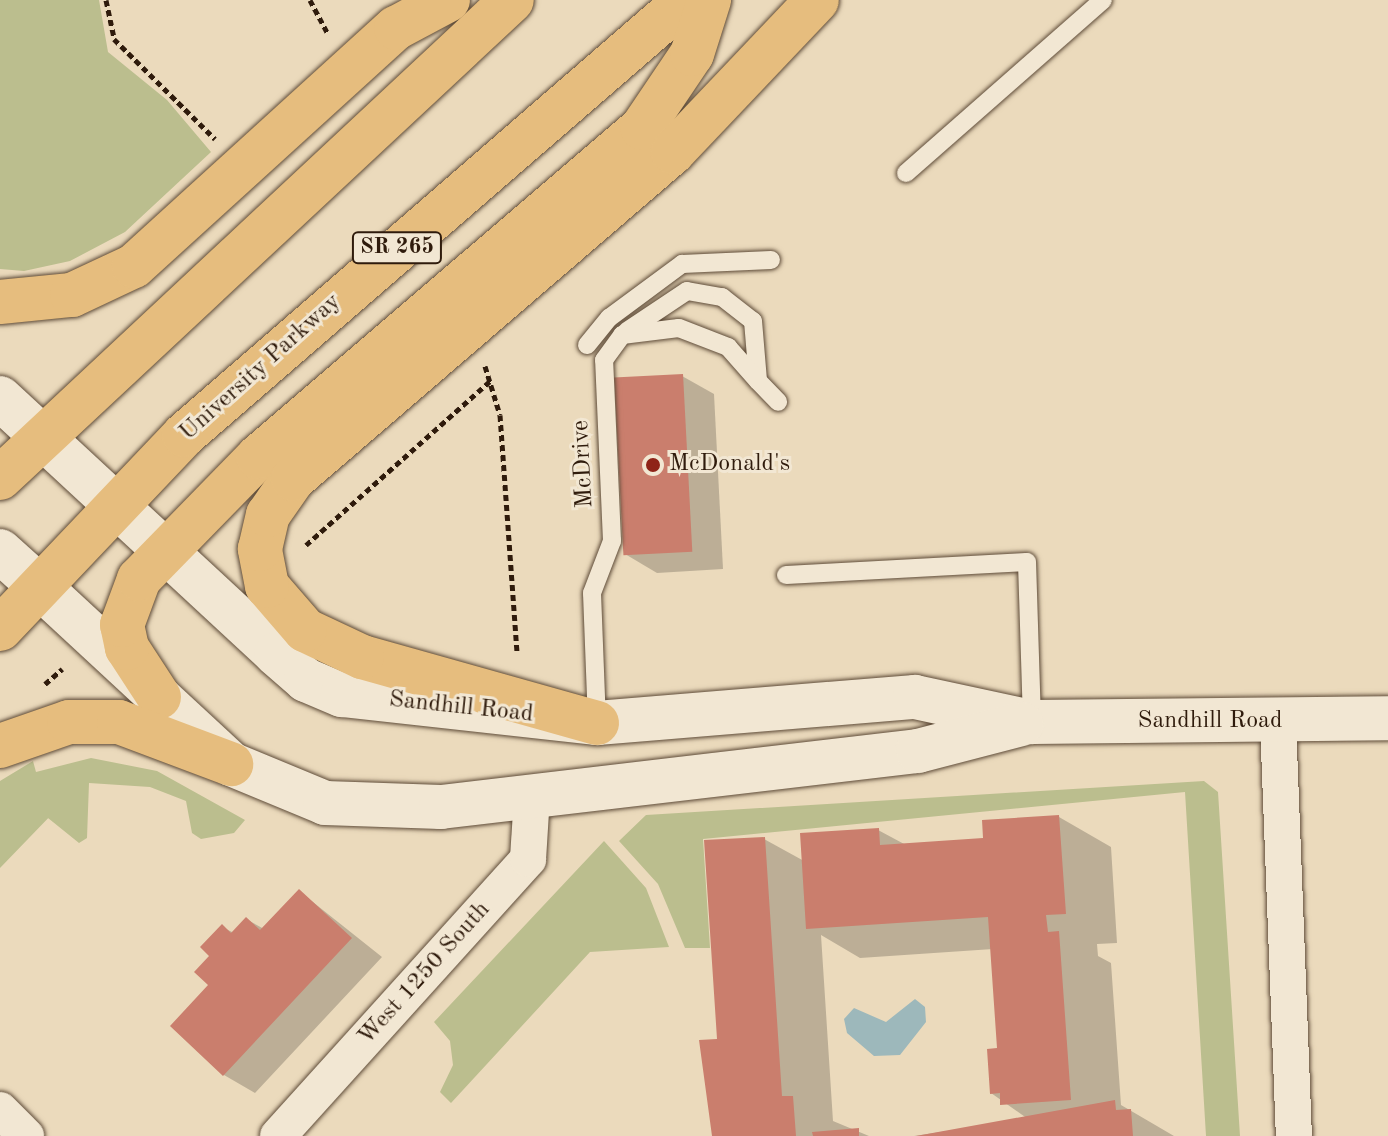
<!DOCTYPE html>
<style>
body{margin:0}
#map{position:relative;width:1388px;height:1136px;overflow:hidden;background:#ebdabc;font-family:"Old Standard TT",serif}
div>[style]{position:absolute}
.green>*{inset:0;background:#bbbe8e}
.water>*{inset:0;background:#9db8bb}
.shadow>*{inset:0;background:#0003}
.building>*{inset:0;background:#ca7e6d;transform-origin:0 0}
.path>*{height:5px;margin-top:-2.5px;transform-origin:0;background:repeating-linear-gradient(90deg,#2f1b0c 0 6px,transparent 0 10px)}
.roads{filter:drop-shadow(0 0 2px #5e4b38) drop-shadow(0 0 2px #5e4b38)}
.service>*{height:18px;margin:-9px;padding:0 9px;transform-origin:9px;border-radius:9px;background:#f2e7d3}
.minor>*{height:36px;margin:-18px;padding:0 18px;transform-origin:18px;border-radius:18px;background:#f2e7d3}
.tertiary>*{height:44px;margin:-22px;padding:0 22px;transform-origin:22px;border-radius:22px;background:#f2e7d3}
.secondary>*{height:44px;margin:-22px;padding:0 22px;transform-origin:22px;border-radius:22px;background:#f2e7d3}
.primary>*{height:44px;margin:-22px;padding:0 22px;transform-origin:22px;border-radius:22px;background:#e6bd7e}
.dots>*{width:22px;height:22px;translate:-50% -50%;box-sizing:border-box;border:4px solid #f2e7d3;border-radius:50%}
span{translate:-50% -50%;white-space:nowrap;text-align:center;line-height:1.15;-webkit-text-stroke:6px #f2e7d3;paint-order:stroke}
.shield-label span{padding:2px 6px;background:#f2e7d3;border:2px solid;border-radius:6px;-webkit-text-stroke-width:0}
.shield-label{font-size:22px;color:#2f1b0c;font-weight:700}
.street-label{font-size:24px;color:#2f1b0c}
.poi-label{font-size:24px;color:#2f1b0c}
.left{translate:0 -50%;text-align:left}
</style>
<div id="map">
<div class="green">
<i style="clip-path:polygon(0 0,99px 0,108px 52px,167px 100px,211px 152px,125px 232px,70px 261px,24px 271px,0 269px)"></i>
<i style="clip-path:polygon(91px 758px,157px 771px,245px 820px,234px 833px,201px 839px,192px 833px,186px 801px,150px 787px,89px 783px,87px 838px,79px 843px,48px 818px,56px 810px,0 868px,0 781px,33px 761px,36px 772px)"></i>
<i style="clip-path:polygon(1204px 781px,1218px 792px,1240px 1136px,1206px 1136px,1185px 792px,703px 839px,710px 948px,685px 948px,658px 884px,619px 841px,646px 815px)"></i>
<i style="clip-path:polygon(604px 841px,646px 888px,669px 947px,590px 952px,451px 1103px,440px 1092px,453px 1065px,450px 1041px,434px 1022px)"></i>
</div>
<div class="water">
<i style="clip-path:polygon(915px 999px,925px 1007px,926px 1022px,900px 1055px,874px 1056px,847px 1033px,844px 1019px,854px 1008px,886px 1022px)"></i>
</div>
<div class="shadow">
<i style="clip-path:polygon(682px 376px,714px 394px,723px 569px,657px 573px,625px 554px)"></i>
<i style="clip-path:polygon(1059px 817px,1111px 847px,1117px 943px,1097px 944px,1098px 956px,1111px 963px,1121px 1105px,1174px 1136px,914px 1136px,1028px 1119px,991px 1093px,999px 1050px,993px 949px,860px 958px,821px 935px,833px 1121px,869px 1136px,714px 1136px,719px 1041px,764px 839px,804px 861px,878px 830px,906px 845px,985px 840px)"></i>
<i style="clip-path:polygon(299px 891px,382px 957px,255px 1093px,224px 1075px,212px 956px,222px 927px,234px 933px,246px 919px,264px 929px)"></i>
</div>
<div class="building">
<i style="left:683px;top:374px;width:178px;height:69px;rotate:87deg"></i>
<i style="clip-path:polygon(1059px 815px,1066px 914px,1046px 915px,1048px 932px,1059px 931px,1071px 1100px,1000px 1105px,1000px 1093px,990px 1094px,987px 1049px,997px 1048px,988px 917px,806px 929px,800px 833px,879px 828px,880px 845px,983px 838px,982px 820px)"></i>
<i style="clip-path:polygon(765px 837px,782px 1096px,793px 1096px,796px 1136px,712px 1136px,699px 1040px,717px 1039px,704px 840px)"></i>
<i style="clip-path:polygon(299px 889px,352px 938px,223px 1076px,170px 1026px,208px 985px,194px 972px,209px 956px,200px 947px,222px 924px,231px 933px,246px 917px,260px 930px)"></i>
<i style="clip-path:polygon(1115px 1100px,1116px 1110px,1131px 1109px,1133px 1136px,916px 1136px)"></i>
<i style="clip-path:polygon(859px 1128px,859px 1136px,813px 1136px,812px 1132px)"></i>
</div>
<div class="path">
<i style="left:106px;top:0;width:40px;rotate:78deg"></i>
<i style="left:114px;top:39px;width:142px;rotate:44.7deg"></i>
<i style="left:310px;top:0;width:38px;rotate:62deg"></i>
<i style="left:485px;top:366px;width:51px;rotate:73deg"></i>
<i style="left:500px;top:415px;width:239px;rotate:85.9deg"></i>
<i style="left:306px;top:545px;width:246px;rotate:-41.7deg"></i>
<i style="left:45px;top:684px;width:23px;rotate:-41deg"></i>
</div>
<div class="roads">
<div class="service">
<i style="left:906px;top:173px;width:262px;rotate:-41.3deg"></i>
<i style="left:627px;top:331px;width:72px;rotate:-33.7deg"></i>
<i style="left:687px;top:291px;width:36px;rotate:10deg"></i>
<i style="left:722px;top:297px;width:39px;rotate:38deg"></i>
<i style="left:753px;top:321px;width:60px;rotate:85.2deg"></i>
<i style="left:758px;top:381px;width:29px;rotate:46deg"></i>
<i style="left:587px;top:345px;width:35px;rotate:-51deg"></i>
<i style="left:609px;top:318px;width:91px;rotate:-36.5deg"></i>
<i style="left:682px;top:264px;width:89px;rotate:-2.6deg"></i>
<i style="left:786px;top:575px;width:241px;rotate:-3.1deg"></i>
<i style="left:1027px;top:562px;width:160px;rotate:88.2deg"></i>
<i style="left:597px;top:723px;width:130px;rotate:-92.2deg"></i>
<i style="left:592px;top:593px;width:56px;rotate:-69deg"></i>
<i style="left:612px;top:541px;width:181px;rotate:-92.5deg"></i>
<i style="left:604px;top:360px;width:31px;rotate:-54deg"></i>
<i style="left:622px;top:335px;width:57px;rotate:-7deg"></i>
<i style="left:679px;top:328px;width:53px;rotate:21.2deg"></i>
<i style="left:728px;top:347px;width:45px;rotate:48.6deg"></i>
</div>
<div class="minor">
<i style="left:1278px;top:722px;width:414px;rotate:87.8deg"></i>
<i style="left:0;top:1110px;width:37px;rotate:45deg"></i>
<i style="left:278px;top:1136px;width:373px;rotate:-47.9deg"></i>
<i style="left:528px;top:859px;width:64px;rotate:-86.4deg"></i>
</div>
<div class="tertiary">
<i style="left:0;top:398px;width:376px;rotate:42.8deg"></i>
<i style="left:276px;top:654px;width:40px;rotate:41deg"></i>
<i style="left:306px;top:680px;width:39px;rotate:23deg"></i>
<i style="left:342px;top:695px;width:257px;rotate:6.3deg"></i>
<i style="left:597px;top:723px;width:319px;rotate:-4.7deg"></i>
<i style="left:915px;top:697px;width:120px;rotate:12.1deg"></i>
<i style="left:1032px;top:722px;width:356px;rotate:-0.6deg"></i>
<i style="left:40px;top:587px;width:260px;rotate:42.8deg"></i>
<i style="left:231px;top:764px;width:102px;rotate:22.5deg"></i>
<i style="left:325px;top:803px;width:116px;rotate:2deg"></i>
<i style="left:441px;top:807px;width:480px;rotate:-6.7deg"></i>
<i style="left:918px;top:751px;width:107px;rotate:-14.6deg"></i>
</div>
<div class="secondary">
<i style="left:0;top:551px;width:54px;rotate:42deg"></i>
</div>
<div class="primary">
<i style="left:0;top:302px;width:72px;rotate:-5.6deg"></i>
<i style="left:72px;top:295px;width:68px;rotate:-25.1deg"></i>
<i style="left:134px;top:266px;width:354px;rotate:-42.3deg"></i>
<i style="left:396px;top:28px;width:59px;rotate:-28.3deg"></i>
<i style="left:0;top:478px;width:700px;rotate:-43.03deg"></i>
<i style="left:0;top:629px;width:267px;rotate:-46.5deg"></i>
<i style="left:184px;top:435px;width:664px;rotate:-40.91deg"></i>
<i style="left:159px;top:697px;width:59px;rotate:-123.1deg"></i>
<i style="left:127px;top:648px;width:24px;rotate:-102deg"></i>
<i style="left:122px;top:625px;width:49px;rotate:-69.7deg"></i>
<i style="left:139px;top:579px;width:170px;rotate:-45.7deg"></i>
<i style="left:258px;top:457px;width:506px;rotate:-40.59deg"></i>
<i style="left:642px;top:128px;width:89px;rotate:-56deg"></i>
<i style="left:692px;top:54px;width:57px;rotate:-72.5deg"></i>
<i style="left:597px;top:723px;width:244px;rotate:-164.3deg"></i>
<i style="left:362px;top:657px;width:63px;rotate:-154.7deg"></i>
<i style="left:305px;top:630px;width:58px;rotate:-130.8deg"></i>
<i style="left:267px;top:586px;width:38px;rotate:-101deg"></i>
<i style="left:260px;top:549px;width:35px;rotate:-77deg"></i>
<i style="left:268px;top:515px;width:44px;rotate:-55.2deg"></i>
<i style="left:293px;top:479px;width:501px;rotate:-40.71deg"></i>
<i style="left:673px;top:152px;width:209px;rotate:-46.5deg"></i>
<i style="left:0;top:746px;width:73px;rotate:-19.2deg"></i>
<i style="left:69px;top:722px;width:50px"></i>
<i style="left:119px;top:722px;width:120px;rotate:20.6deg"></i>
</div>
</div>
<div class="dots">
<i style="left:653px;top:465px;background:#8f2418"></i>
</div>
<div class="shield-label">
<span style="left:397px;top:248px">SR 265</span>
</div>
<div class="street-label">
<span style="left:261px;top:368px;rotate:-42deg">University Parkway</span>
<span style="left:584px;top:464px;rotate:-93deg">McDrive</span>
<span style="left:461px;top:708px;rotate:6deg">Sandhill Road</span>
<span style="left:1210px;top:722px">Sandhill Road</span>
<span style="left:425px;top:974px;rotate:-48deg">West 1250 South</span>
</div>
<div class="poi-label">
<span class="left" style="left:669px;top:465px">McDonald's</span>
</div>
</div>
